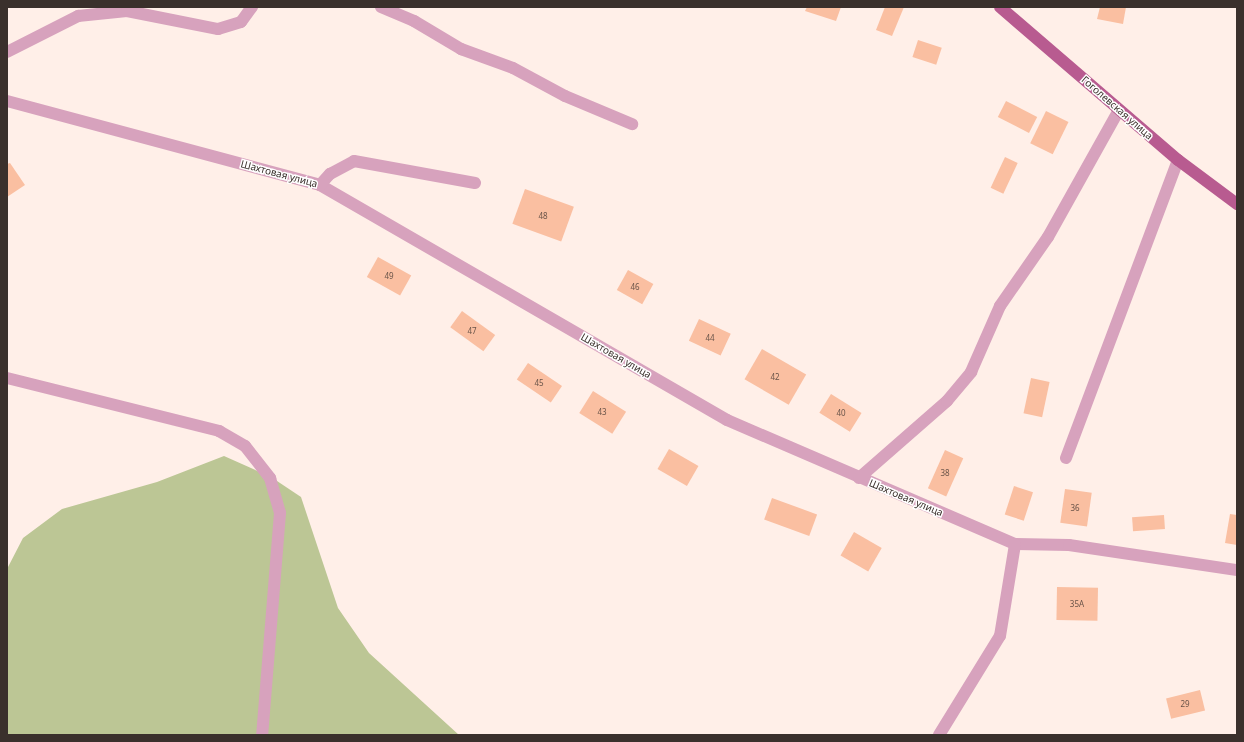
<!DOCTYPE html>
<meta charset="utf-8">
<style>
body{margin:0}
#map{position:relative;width:1244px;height:742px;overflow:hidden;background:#ffefe8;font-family:"Noto Sans",sans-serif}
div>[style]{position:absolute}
.green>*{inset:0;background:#bcc695}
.building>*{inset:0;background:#fabfa1;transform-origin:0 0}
.minor>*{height:12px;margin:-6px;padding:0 6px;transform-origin:6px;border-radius:6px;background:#d7a2bd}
.major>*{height:12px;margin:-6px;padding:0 6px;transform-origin:6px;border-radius:6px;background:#b85b90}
span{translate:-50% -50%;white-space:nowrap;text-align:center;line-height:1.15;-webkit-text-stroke:3px #fff;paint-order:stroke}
.number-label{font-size:8px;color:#6a5449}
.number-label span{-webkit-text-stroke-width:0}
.street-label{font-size:10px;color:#3a302c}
.frame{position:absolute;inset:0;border:8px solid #3a302c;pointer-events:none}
</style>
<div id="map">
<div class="green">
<i style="clip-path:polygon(224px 456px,271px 477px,301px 497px,338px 608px,369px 653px,459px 735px,7px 735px,7px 569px,23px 538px,62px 509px,157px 482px)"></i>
</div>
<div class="building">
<i style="clip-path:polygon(807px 7px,841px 7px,836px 21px,805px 11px)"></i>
<i style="clip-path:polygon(885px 7px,904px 7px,892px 36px,876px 30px)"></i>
<i style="clip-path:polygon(1100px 7px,1126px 7px,1123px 24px,1097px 19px)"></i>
<i style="left:918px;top:40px;width:25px;height:18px;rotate:18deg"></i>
<i style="left:1006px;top:101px;width:35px;height:18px;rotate:27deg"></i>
<i style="left:1046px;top:111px;width:25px;height:36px;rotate:26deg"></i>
<i style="left:1005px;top:157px;width:14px;height:34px;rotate:25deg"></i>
<i style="clip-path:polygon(10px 163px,25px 185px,7px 197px,7px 164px)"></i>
<i style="left:525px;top:189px;width:52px;height:37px;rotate:20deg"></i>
<i style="left:378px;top:257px;width:38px;height:23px;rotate:29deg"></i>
<i style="left:628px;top:270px;width:29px;height:23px;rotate:29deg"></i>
<i style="left:462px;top:311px;width:41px;height:20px;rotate:36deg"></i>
<i style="left:699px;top:319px;width:35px;height:24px;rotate:25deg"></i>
<i style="left:762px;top:349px;width:51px;height:35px;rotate:30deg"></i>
<i style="left:528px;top:363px;width:41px;height:20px;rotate:34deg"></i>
<i style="left:1031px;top:378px;width:19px;height:36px;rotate:12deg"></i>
<i style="left:593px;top:391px;width:39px;height:26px;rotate:32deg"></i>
<i style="left:831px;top:394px;width:36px;height:22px;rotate:32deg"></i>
<i style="left:669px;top:449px;width:34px;height:23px;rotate:30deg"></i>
<i style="left:945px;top:450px;width:20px;height:42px;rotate:24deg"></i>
<i style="left:1014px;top:486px;width:20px;height:30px;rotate:18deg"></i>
<i style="left:1065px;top:489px;width:27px;height:34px;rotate:8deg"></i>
<i style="left:772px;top:498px;width:48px;height:23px;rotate:20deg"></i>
<i style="clip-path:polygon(1230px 514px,1237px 515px,1237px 545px,1225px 543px)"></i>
<i style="left:1164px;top:515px;width:14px;height:32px;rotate:86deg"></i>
<i style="left:854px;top:532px;width:32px;height:27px;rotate:30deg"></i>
<i style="left:1057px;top:587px;width:41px;height:33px;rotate:1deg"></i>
<i style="left:1200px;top:690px;width:21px;height:35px;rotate:76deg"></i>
</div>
<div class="minor">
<i style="left:381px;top:7px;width:36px;rotate:23deg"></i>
<i style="left:414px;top:21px;width:55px;rotate:30.8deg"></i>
<i style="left:461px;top:49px;width:55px;rotate:20.1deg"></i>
<i style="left:513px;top:68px;width:59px;rotate:28.3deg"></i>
<i style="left:565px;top:96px;width:73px;rotate:22.7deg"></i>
<i style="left:7px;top:52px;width:80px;rotate:-26.9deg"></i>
<i style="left:78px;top:16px;width:49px;rotate:-5.8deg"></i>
<i style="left:127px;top:11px;width:93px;rotate:11.2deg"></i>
<i style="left:218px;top:29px;width:24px;rotate:-17deg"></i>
<i style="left:241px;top:22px;width:19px;rotate:-54deg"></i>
<i style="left:7px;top:101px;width:324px;rotate:15deg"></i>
<i style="left:320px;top:185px;width:470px;rotate:30deg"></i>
<i style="left:727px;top:420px;width:314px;rotate:23.3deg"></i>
<i style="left:1015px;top:544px;width:54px;rotate:1.1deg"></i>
<i style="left:1069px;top:545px;width:170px;rotate:8.5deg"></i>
<i style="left:320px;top:185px;width:15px;rotate:-48deg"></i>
<i style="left:330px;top:174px;width:27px;rotate:-28deg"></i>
<i style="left:354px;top:161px;width:123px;rotate:10.3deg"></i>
<i style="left:7px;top:378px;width:219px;rotate:14deg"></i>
<i style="left:219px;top:431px;width:30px;rotate:30deg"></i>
<i style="left:245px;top:446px;width:41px;rotate:52deg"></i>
<i style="left:270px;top:478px;width:36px;rotate:74deg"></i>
<i style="left:280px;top:513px;width:223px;rotate:94.6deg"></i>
<i style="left:1066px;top:458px;width:318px;rotate:-69.4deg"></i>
<i style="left:859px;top:478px;width:117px;rotate:-41.2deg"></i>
<i style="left:947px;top:401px;width:38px;rotate:-50deg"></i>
<i style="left:971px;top:372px;width:72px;rotate:-66.3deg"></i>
<i style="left:1000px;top:306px;width:84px;rotate:-55.2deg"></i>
<i style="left:1048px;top:237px;width:145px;rotate:-60.8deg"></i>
<i style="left:939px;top:735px;width:116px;rotate:-58.4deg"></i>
<i style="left:1000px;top:636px;width:93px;rotate:-80.7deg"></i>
</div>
<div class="major">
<i style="left:1000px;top:7px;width:235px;rotate:40.7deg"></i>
<i style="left:1178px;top:160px;width:74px;rotate:36.7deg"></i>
</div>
<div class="number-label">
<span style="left:543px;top:216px">48</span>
<span style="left:389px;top:276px">49</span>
<span style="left:635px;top:287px">46</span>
<span style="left:472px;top:331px">47</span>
<span style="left:710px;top:338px">44</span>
<span style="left:775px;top:377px">42</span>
<span style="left:539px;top:383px">45</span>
<span style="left:602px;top:412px">43</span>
<span style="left:841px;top:413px">40</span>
<span style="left:945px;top:473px">38</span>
<span style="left:1075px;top:508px">36</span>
<span style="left:1077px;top:604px">35А</span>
<span style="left:1185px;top:704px">29</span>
</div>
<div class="street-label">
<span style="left:1117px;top:108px;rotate:41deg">Гоголевская улица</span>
<span style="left:279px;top:174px;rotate:15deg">Шахтовая улица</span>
<span style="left:616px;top:356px;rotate:30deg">Шахтовая улица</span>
<span style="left:906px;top:498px;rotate:23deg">Шахтовая улица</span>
</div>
<div class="frame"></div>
</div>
